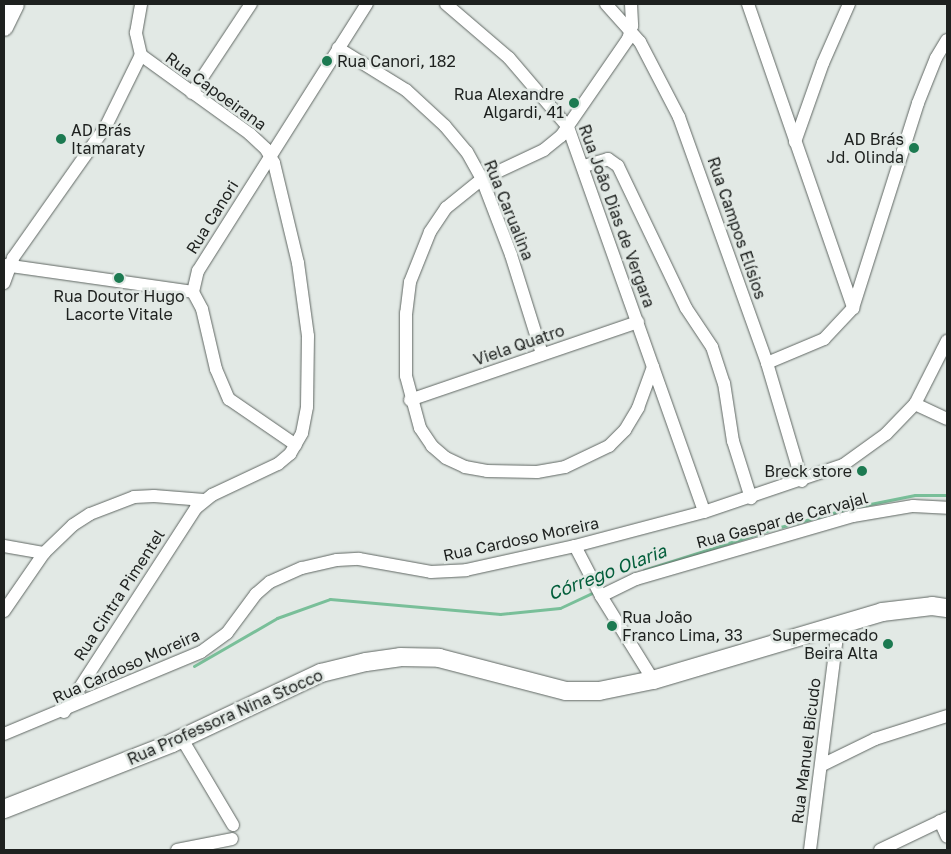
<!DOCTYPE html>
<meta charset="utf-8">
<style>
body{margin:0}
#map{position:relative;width:951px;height:854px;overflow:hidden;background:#e2e9e5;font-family:"Golos Text",sans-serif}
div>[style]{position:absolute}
.stream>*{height:3px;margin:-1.5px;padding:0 1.5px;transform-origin:1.5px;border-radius:1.5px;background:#79bf99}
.roads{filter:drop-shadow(0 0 1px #606763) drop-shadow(0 0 1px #606763)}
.street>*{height:12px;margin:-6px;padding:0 6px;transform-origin:6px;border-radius:6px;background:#fff}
.secondary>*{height:18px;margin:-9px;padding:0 9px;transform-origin:9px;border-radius:9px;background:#fff}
.dots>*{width:14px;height:14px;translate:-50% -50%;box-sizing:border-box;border:2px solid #e2e9e5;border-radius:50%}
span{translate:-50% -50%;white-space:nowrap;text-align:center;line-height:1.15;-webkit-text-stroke:5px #e2e9e5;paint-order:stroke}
.poi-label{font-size:16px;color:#1e211f}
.left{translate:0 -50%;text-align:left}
.right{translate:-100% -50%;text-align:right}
.street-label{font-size:16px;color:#1e211f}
.water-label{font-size:18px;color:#035e3b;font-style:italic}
.frame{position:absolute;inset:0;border:5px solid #1e211f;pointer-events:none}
</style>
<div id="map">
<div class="stream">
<i style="left:644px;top:570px;width:131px;rotate:-17.7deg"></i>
<i style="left:769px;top:530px;width:89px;rotate:-15deg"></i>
<i style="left:855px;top:507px;width:61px;rotate:-11.3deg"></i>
<i style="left:915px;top:495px;width:32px"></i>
<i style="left:194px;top:666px;width:96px;rotate:-30deg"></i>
<i style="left:277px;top:618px;width:56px;rotate:-19.7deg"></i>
<i style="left:330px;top:599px;width:171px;rotate:5deg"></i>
<i style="left:500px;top:614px;width:60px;rotate:-5.7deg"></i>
<i style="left:560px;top:608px;width:38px;rotate:-25deg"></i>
</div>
<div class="roads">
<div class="street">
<i style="left:446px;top:4px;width:83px;rotate:40.6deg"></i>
<i style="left:509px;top:58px;width:91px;rotate:49.5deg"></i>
<i style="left:568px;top:127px;width:408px;rotate:70.5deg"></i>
<i style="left:606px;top:4px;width:51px;rotate:48.2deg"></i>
<i style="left:640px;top:42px;width:85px;rotate:62.5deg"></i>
<i style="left:679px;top:117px;width:261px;rotate:70.3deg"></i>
<i style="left:767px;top:363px;width:123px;rotate:73.5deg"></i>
<i style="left:631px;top:4px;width:22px;rotate:87deg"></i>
<i style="left:632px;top:26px;width:14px;rotate:107deg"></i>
<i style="left:628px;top:39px;width:118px;rotate:124.6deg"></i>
<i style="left:561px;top:136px;width:22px;rotate:141deg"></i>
<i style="left:544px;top:150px;width:68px;rotate:154.9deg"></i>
<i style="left:482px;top:179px;width:46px;rotate:141.1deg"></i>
<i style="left:446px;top:208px;width:29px;rotate:124deg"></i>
<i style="left:430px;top:232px;width:54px;rotate:111.8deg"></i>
<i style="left:410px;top:282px;width:31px;rotate:97deg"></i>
<i style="left:406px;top:313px;width:63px;rotate:90deg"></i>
<i style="left:406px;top:376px;width:54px;rotate:74.9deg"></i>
<i style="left:420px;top:428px;width:22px;rotate:56deg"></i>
<i style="left:432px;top:446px;width:18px;rotate:41deg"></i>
<i style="left:446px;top:458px;width:21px;rotate:25deg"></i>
<i style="left:465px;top:467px;width:22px;rotate:10deg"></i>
<i style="left:487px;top:471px;width:50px;rotate:1.1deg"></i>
<i style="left:537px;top:472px;width:28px;rotate:-10deg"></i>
<i style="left:565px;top:467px;width:49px;rotate:-25.5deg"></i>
<i style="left:609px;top:446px;width:23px;rotate:-45deg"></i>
<i style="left:625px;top:430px;width:26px;rotate:-59deg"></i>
<i style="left:638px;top:408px;width:44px;rotate:-69.9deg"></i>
<i style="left:748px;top:4px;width:322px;rotate:70.9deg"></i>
<i style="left:338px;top:48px;width:80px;rotate:31.7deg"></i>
<i style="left:406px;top:90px;width:53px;rotate:42.7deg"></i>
<i style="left:445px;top:126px;width:34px;rotate:50deg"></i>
<i style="left:467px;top:152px;width:31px;rotate:61deg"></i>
<i style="left:482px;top:179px;width:81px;rotate:69.1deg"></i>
<i style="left:511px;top:255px;width:104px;rotate:72.6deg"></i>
<i style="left:192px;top:93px;width:107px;rotate:-56.5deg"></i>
<i style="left:795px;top:142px;width:84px;rotate:-70.5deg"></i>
<i style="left:823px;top:63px;width:64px;rotate:-66.2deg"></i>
<i style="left:584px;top:166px;width:25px;rotate:-16deg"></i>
<i style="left:608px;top:159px;width:12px;rotate:35deg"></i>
<i style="left:618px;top:166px;width:157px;rotate:64.4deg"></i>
<i style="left:686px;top:308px;width:47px;rotate:56.3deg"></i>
<i style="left:712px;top:347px;width:38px;rotate:72deg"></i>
<i style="left:724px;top:383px;width:59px;rotate:81.2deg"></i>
<i style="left:733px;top:441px;width:60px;rotate:72.5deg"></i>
<i style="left:4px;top:265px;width:191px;rotate:8.1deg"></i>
<i style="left:193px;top:292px;width:22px;rotate:-77deg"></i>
<i style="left:198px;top:271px;width:316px;rotate:-57.7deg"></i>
<i style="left:4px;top:283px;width:27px;rotate:-70deg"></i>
<i style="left:13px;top:258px;width:161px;rotate:-54.8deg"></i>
<i style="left:106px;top:126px;width:79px;rotate:-63.8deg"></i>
<i style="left:193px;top:292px;width:19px;rotate:62deg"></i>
<i style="left:202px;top:309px;width:62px;rotate:76.9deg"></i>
<i style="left:216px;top:369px;width:33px;rotate:67deg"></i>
<i style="left:229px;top:399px;width:81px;rotate:34.5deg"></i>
<i style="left:767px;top:363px;width:62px;rotate:-22.8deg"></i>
<i style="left:824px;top:339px;width:42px;rotate:-46.9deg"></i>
<i style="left:853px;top:308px;width:215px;rotate:-72.4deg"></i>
<i style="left:918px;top:103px;width:48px;rotate:-68.2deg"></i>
<i style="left:936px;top:58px;width:21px;rotate:-59deg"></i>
<i style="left:410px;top:400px;width:241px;rotate:-18.9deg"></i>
<i style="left:915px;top:404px;width:35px;rotate:25deg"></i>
<i style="left:4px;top:546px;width:41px;rotate:9.9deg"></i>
<i style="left:575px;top:546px;width:56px;rotate:62.5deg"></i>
<i style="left:601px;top:596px;width:99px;rotate:58.2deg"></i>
<i style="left:601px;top:596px;width:39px;rotate:-26deg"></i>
<i style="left:636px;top:579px;width:226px;rotate:-16.2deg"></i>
<i style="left:853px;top:516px;width:61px;rotate:-9.5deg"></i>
<i style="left:913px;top:506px;width:34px;rotate:3deg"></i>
<i style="left:4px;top:611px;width:70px;rotate:-55.4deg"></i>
<i style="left:44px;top:553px;width:40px;rotate:-44deg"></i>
<i style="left:73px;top:525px;width:20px;rotate:-33deg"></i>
<i style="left:90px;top:514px;width:47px;rotate:-21.1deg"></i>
<i style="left:134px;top:497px;width:20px;rotate:-3deg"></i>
<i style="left:154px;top:496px;width:50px;rotate:4.6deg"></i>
<i style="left:64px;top:712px;width:243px;rotate:-57.1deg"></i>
<i style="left:196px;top:508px;width:21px;rotate:-39deg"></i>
<i style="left:212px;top:495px;width:73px;rotate:-25.2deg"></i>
<i style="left:278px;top:464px;width:16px;rotate:-40deg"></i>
<i style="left:290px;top:454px;width:24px;rotate:-60deg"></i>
<i style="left:302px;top:433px;width:26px;rotate:-79deg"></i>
<i style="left:307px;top:407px;width:71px;rotate:-89.2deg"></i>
<i style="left:308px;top:336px;width:74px;rotate:-97.8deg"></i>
<i style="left:298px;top:263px;width:103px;rotate:-103.5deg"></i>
<i style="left:274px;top:163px;width:16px;rotate:-120deg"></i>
<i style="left:266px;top:149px;width:22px;rotate:-137deg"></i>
<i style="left:250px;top:134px;width:135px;rotate:-144.1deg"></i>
<i style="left:141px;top:55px;width:23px;rotate:-103deg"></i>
<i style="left:136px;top:33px;width:29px;rotate:-80deg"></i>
<i style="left:4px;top:734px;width:213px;rotate:-22.6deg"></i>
<i style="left:201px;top:652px;width:32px;rotate:-36deg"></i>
<i style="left:227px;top:633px;width:49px;rotate:-53.4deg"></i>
<i style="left:256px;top:594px;width:18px;rotate:-41deg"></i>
<i style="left:270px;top:582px;width:35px;rotate:-24deg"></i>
<i style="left:302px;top:568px;width:36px;rotate:-13deg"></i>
<i style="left:337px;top:560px;width:22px;rotate:-3deg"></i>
<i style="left:359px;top:559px;width:73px;rotate:10.2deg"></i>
<i style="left:431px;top:572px;width:35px;rotate:-3deg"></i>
<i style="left:466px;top:570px;width:112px;rotate:-12.4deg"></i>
<i style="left:575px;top:546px;width:133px;rotate:-14.8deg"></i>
<i style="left:704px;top:512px;width:147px;rotate:-18.7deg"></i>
<i style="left:843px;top:465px;width:53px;rotate:-35.8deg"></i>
<i style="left:886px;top:434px;width:42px;rotate:-46deg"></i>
<i style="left:915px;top:404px;width:71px;rotate:-63.1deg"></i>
<i style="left:182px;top:739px;width:100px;rotate:59.3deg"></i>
<i style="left:822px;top:765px;width:59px;rotate:-26.1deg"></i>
<i style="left:875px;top:739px;width:76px;rotate:-17.7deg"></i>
<i style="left:940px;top:821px;width:17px;rotate:66deg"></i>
<i style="left:177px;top:850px;width:56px;rotate:-11.3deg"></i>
<i style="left:810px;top:850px;width:225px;rotate:-82.8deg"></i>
<i style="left:880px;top:850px;width:74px;rotate:-25.5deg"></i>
</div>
<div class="secondary">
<i style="left:4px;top:27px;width:25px;rotate:-64deg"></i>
<i style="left:4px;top:809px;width:180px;rotate:-21.4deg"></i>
<i style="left:172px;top:743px;width:165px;rotate:-25.2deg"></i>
<i style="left:321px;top:673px;width:46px;rotate:-13.7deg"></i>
<i style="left:366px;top:662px;width:34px;rotate:-8deg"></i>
<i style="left:400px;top:657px;width:39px;rotate:1deg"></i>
<i style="left:439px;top:658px;width:131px;rotate:14.6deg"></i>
<i style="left:566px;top:691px;width:33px"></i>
<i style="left:599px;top:691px;width:55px;rotate:-11.5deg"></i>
<i style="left:653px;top:680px;width:239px;rotate:-16.5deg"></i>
<i style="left:882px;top:612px;width:50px;rotate:-6.8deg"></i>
<i style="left:932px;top:606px;width:15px;rotate:8deg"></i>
</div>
</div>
<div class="dots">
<i style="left:327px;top:61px;background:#1c7a51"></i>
<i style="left:574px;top:103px;background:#1c7a51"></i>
<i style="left:61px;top:139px;background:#1c7a51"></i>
<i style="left:914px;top:148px;background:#1c7a51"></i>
<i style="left:119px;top:278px;background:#1c7a51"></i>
<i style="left:862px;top:471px;background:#1c7a51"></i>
<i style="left:612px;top:626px;background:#1c7a51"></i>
<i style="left:888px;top:644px;background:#1c7a51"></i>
</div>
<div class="poi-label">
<span class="left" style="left:337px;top:61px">Rua Canori, 182</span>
<span class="right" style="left:564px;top:103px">Rua Alexandre<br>Algardi, 41</span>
<span class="left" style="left:71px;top:139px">AD Brás<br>Itamaraty</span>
<span class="right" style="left:904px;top:148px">AD Brás<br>Jd. Olinda</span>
<span style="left:119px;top:305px">Rua Doutor Hugo<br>Lacorte Vitale</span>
<span class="right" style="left:852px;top:471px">Breck store</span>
<span class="left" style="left:622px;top:626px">Rua João<br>Franco Lima, 33</span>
<span class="right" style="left:878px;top:644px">Supermecado<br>Beira Alta</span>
</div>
<div class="street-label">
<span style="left:216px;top:91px;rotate:36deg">Rua Capoeirana</span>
<span style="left:509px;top:210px;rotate:68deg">Rua Carualina</span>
<span style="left:617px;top:216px;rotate:70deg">Rua João Dias de Vergara</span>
<span style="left:212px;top:217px;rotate:-58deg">Rua Canori</span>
<span style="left:737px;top:228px;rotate:71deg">Rua Campos Elísios</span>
<span style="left:519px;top:345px;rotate:-19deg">Viela Quatro</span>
<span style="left:782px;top:520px;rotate:-15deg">Rua Gaspar de Carvajal</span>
<span style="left:521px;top:539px;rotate:-12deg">Rua Cardoso Moreira</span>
<span style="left:119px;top:595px;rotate:-57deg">Rua Cintra Pimentel</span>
<span style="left:126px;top:666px;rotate:-24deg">Rua Cardoso Moreira</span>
<span style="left:225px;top:717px;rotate:-24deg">Rua Professora Nina Stocco</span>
<span style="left:806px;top:751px;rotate:-83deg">Rua Manuel Bicudo</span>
</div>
<div class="water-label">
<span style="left:607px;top:572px;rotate:-21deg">Córrego Olaria</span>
</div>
<div class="frame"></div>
</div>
